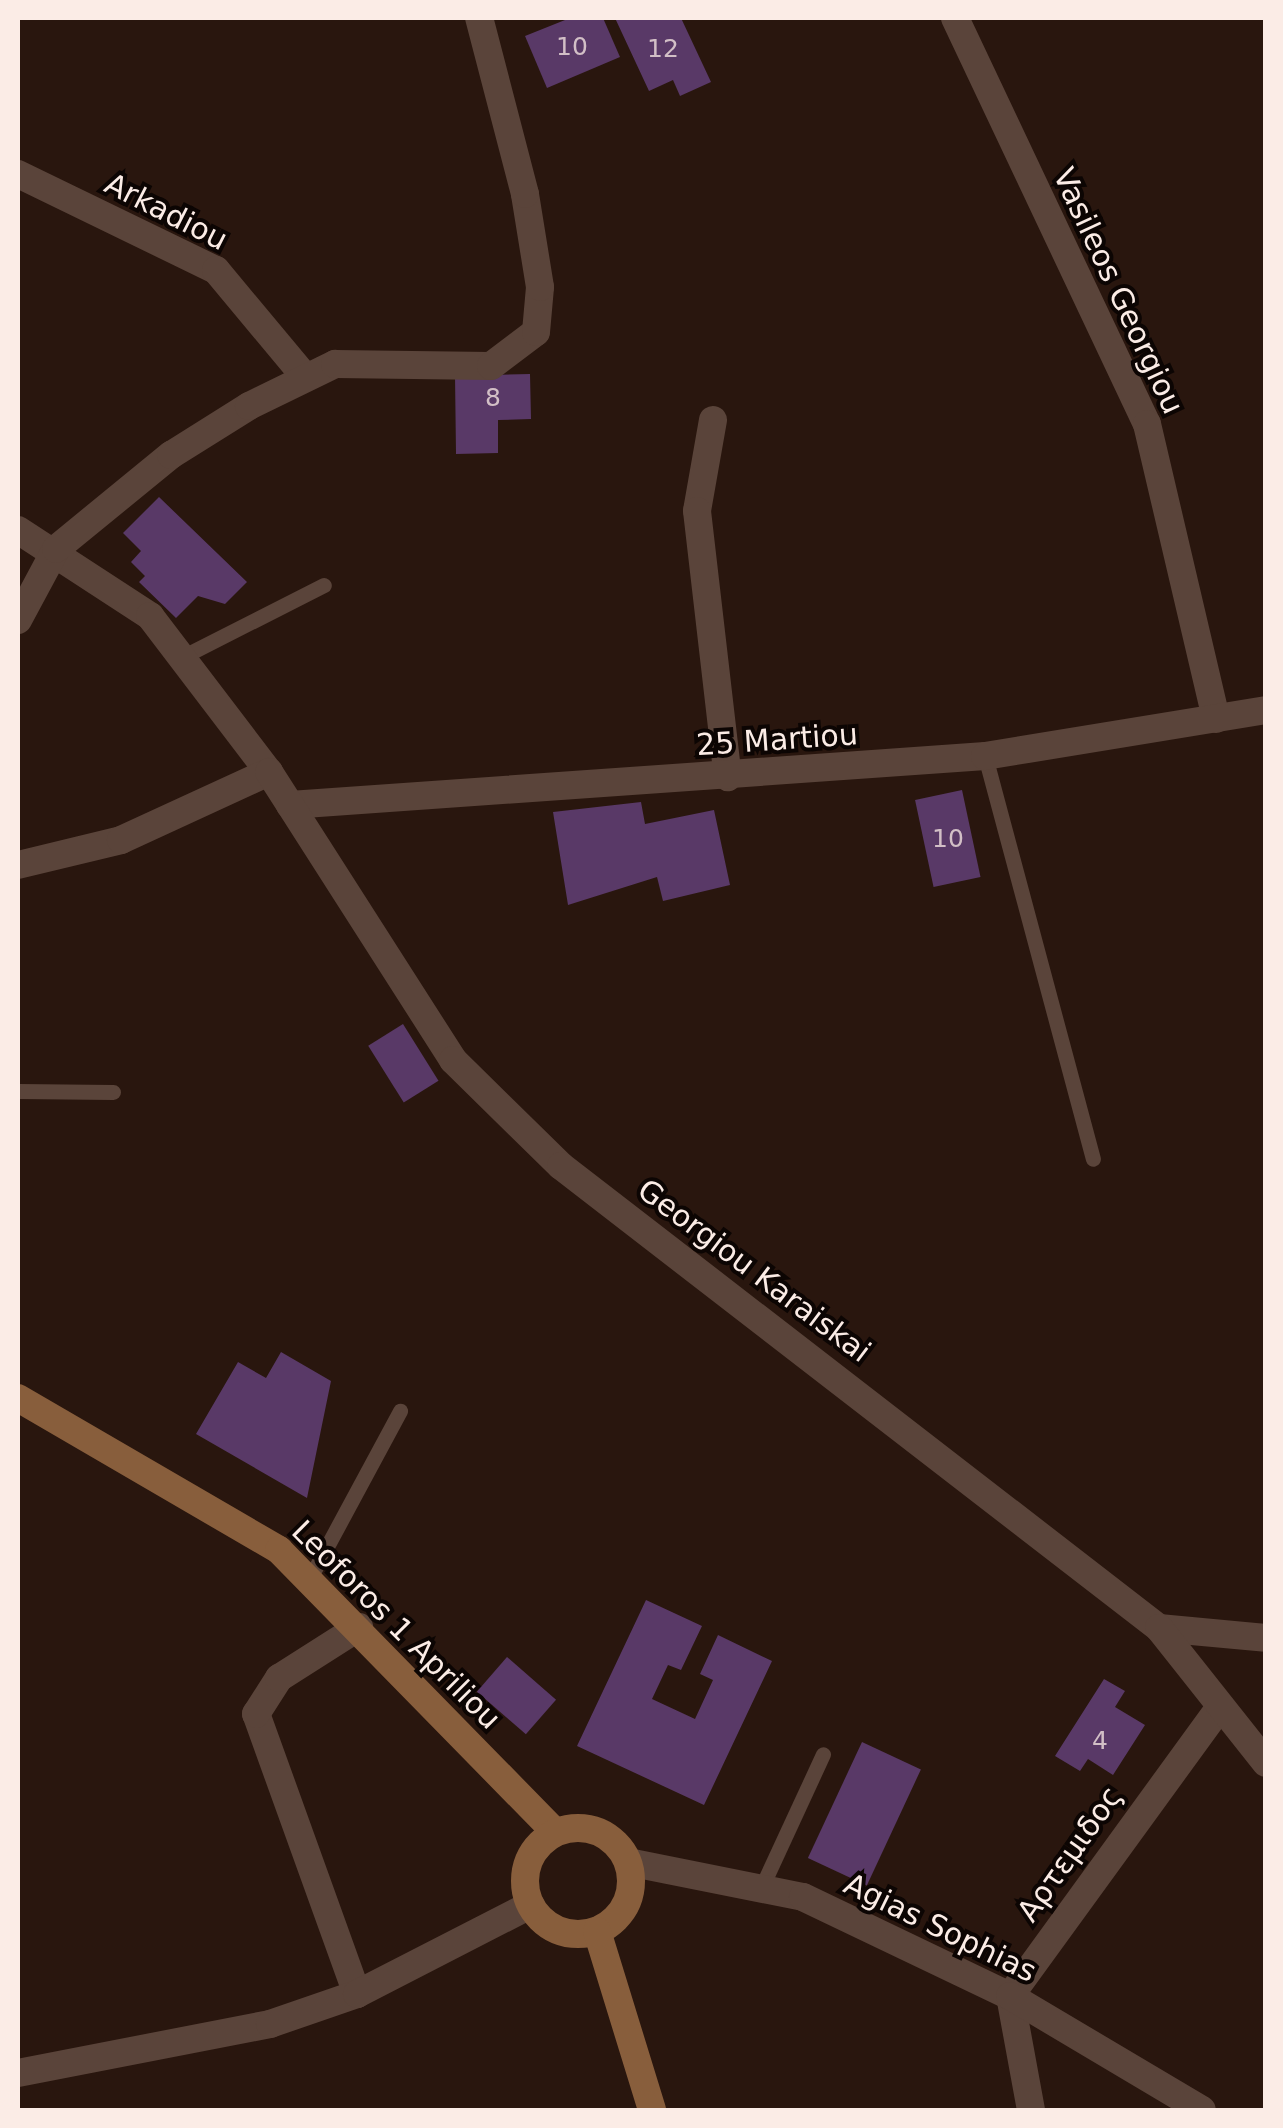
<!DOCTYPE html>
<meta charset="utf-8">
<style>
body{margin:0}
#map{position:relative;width:1283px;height:2128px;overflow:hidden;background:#29160e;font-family:"DejaVu Sans",sans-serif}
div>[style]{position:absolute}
.building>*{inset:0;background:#593967;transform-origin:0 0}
.service>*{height:15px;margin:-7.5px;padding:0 7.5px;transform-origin:7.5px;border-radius:7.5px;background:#5a443a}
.minor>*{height:28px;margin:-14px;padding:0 14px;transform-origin:14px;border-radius:14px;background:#5a443a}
.tertiary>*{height:28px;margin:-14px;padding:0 14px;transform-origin:14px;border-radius:14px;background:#5a443a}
.secondary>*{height:28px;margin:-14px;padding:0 14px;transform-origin:14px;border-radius:14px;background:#885e3c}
.secondary>.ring{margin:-14px;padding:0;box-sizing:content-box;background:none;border:28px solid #885e3c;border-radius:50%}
span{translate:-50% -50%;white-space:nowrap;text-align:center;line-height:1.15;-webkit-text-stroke:8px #0c0503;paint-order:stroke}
.number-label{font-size:25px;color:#d2bfc6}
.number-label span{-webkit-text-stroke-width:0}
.street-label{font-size:30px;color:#fbece6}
.frame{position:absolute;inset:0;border:20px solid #fbece6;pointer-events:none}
</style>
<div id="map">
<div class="building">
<i style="clip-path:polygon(570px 18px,603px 18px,620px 57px,547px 88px,525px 36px)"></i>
<i style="clip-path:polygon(615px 18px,681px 18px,711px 82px,680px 96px,673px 80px,649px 91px)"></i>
<i style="clip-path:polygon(530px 374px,531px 419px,498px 420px,498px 453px,456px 454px,455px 376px)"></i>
<i style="clip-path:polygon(159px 497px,247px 582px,225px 604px,198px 596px,176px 618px,139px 582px,145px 576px,131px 562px,141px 551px,123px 533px)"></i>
<i style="left:962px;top:790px;width:89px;height:48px;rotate:78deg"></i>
<i style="clip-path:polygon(641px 802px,645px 824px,714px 810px,730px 885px,663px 901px,657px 877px,568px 905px,553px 812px)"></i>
<i style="left:403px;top:1024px;width:67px;height:41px;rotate:58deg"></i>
<i style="clip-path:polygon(281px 1352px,331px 1381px,307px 1498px,196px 1434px,238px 1362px,266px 1378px)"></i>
<i style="clip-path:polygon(646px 1600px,702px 1626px,681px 1670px,668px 1665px,652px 1699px,695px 1719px,713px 1680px,700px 1674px,718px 1635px,772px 1661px,704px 1805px,577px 1746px)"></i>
<i style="left:507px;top:1657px;width:65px;height:46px;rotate:41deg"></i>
<i style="clip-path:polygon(1104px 1679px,1125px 1691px,1115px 1707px,1145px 1725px,1113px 1775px,1088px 1759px,1080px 1771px,1055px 1756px)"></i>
<i style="left:862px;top:1742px;width:65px;height:128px;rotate:25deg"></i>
</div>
<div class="service">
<i style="left:182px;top:657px;width:159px;rotate:-26.9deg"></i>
<i style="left:985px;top:756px;width:417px;rotate:75deg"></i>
<i style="left:18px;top:1091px;width:95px;rotate:0.6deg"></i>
<i style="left:310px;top:1578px;width:190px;rotate:-61.7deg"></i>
<i style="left:763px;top:1884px;width:143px;rotate:-65.2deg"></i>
</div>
<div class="minor">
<i style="left:955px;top:18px;width:449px;rotate:64.7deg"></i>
<i style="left:1147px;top:424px;width:303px;rotate:76.8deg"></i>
<i style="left:18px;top:174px;width:220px;rotate:25.9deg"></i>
<i style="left:216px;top:270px;width:139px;rotate:50.2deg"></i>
<i style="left:713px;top:420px;width:92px;rotate:100deg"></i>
<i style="left:697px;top:511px;width:268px;rotate:83.4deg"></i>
<i style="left:18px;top:530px;width:158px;rotate:33.1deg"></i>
<i style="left:150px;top:616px;width:196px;rotate:52.7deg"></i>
<i style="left:18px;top:620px;width:81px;rotate:-61.8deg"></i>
<i style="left:56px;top:549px;width:149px;rotate:-39.3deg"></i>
<i style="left:171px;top:455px;width:92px;rotate:-32.1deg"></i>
<i style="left:249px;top:406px;width:96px;rotate:-26deg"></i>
<i style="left:335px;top:364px;width:156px;rotate:0.7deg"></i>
<i style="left:491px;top:366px;width:56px;rotate:-37.1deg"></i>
<i style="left:536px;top:332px;width:45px;rotate:-84.9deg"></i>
<i style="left:540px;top:287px;width:94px;rotate:-99.2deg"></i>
<i style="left:525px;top:194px;width:182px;rotate:-104.6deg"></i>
<i style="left:1159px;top:1628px;width:107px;rotate:5.3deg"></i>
<i style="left:357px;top:1994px;width:298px;rotate:-109.8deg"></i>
<i style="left:256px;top:1714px;width:43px;rotate:-57.4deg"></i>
<i style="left:279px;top:1678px;width:95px;rotate:-32.5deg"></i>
<i style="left:18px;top:2073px;width:257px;rotate:-11deg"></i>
<i style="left:270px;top:2024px;width:92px;rotate:-19deg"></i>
<i style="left:357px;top:1994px;width:195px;rotate:-27.2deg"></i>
<i style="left:1031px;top:2110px;width:116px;rotate:-100.4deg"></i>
<i style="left:1010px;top:1996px;width:357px;rotate:-54deg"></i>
</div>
<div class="tertiary">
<i style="left:290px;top:805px;width:697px;rotate:-4.03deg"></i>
<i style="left:985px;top:756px;width:285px;rotate:-9.3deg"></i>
<i style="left:18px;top:865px;width:106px;rotate:-13.6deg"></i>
<i style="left:121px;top:840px;width:163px;rotate:-24.7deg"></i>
<i style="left:269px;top:772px;width:342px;rotate:57.4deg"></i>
<i style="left:453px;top:1060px;width:151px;rotate:44.5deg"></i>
<i style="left:561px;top:1166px;width:756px;rotate:37.69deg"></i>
<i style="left:1159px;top:1628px;width:172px;rotate:51.6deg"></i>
<i style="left:628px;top:1862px;width:178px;rotate:11.3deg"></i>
<i style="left:803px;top:1897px;width:229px;rotate:25.6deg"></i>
<i style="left:1010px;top:1996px;width:223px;rotate:30.7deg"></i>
</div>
<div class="secondary">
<i style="left:18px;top:1398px;width:302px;rotate:30.2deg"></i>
<i style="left:279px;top:1550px;width:395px;rotate:45.6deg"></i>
<i class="ring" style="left:525px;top:1828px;width:78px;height:78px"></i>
<i style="left:597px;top:1931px;width:187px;rotate:72.9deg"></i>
</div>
<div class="number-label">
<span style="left:572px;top:47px">10</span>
<span style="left:663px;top:49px">12</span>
<span style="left:493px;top:398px">8</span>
<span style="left:948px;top:839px">10</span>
<span style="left:1100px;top:1741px">4</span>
</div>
<div class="street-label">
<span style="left:166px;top:212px;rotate:27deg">Arkadiou</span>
<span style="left:1118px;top:291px;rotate:65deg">Vasileos Georgiou</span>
<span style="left:777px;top:740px;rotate:-4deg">25 Martiou</span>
<span style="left:754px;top:1271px;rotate:37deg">Georgiou Karaiskai</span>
<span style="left:396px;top:1625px;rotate:45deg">Leoforos 1 Apriliou</span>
<span style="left:1070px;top:1854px;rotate:-55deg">Αρτεμιδος</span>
<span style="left:940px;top:1928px;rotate:26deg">Agias Sophias</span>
</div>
<div class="frame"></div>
</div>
